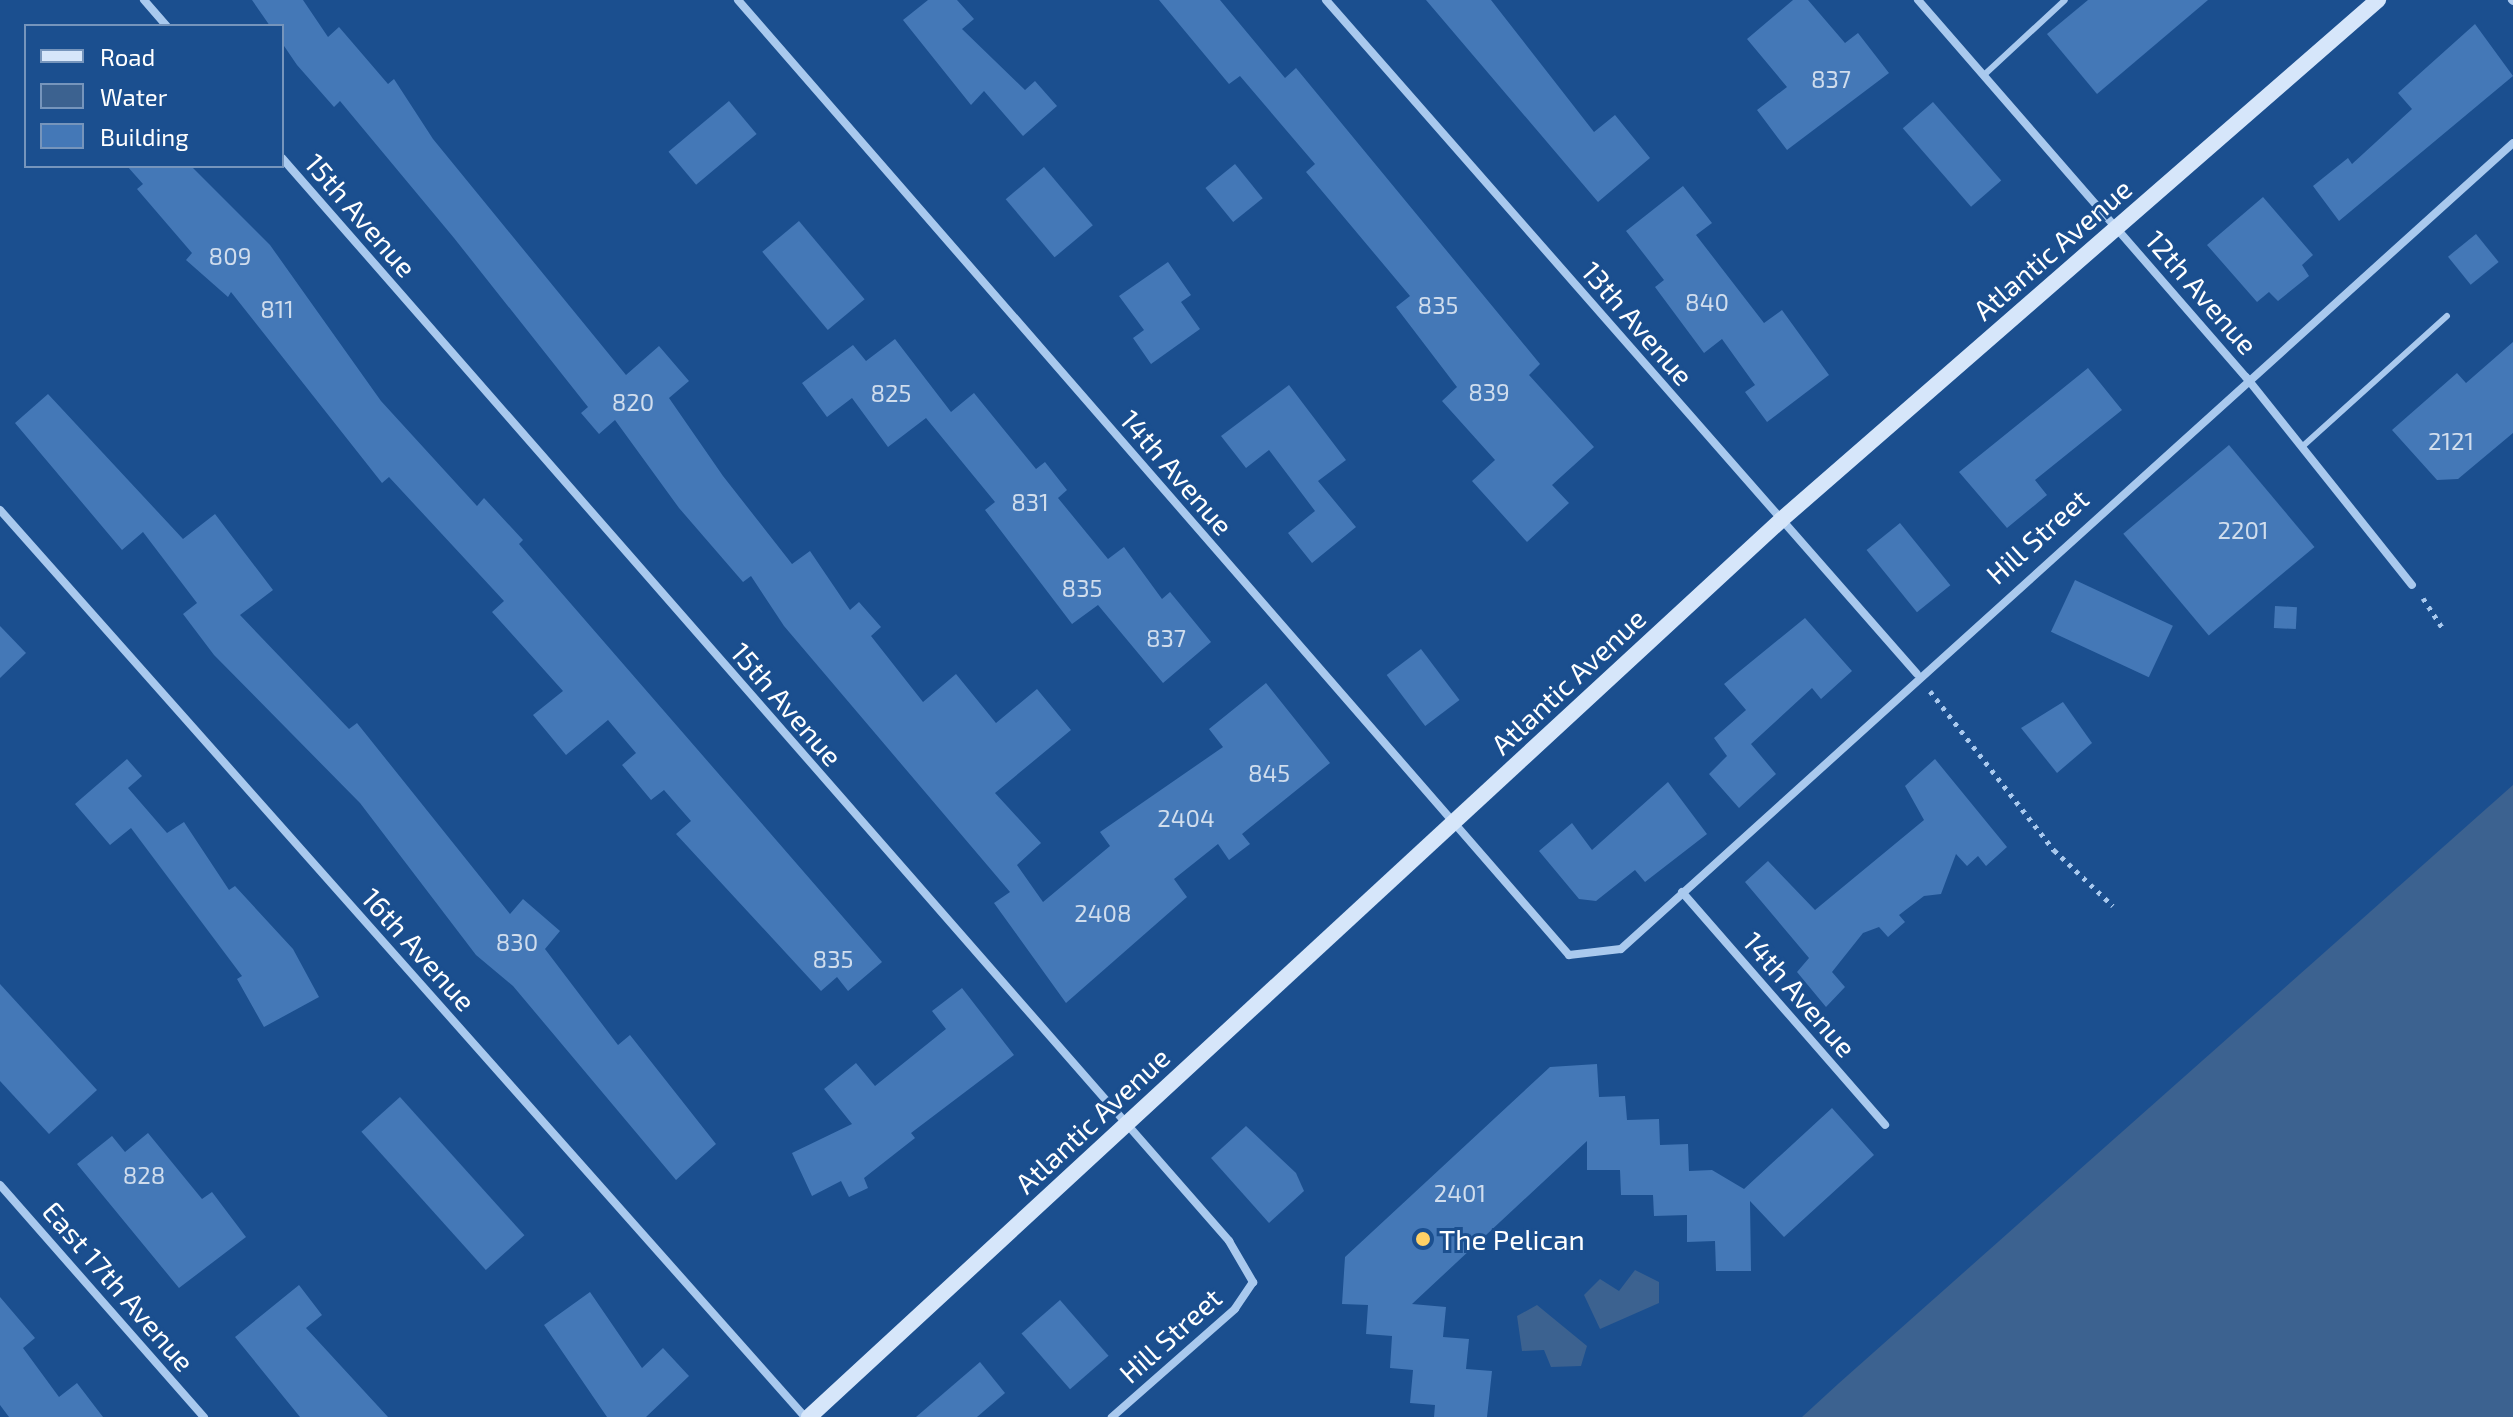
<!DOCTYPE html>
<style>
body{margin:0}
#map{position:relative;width:2513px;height:1417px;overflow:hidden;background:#1b4f8f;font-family:"Exo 2",sans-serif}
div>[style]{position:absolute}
.water>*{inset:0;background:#3c6290}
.building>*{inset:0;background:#4478b7;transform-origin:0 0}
.path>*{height:5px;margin-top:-2.5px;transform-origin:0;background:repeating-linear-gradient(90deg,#a9c9ee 0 4px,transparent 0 10px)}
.lane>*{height:6px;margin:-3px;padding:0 3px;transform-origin:3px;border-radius:3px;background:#a9c9ee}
.street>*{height:8px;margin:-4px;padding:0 4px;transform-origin:4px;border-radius:4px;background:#a9c9ee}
.secondary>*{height:16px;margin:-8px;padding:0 8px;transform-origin:8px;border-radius:8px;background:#d6e6fa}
.dots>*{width:22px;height:22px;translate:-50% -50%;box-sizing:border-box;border:4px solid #1b4f8f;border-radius:50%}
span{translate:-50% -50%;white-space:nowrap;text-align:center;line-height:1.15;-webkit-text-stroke:6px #1b4f8f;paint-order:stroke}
.number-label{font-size:24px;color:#d0dded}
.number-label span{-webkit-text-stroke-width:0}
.street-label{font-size:28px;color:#fff}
.poi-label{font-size:28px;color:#fff}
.left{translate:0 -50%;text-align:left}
.legend{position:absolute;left:24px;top:24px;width:260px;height:144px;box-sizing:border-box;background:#1b4f8f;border:2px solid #7695bc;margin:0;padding:10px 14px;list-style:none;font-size:24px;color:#fff}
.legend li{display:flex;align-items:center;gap:16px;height:40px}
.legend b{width:40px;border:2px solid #7695bc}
</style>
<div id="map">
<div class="water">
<i style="clip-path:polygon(2513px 785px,2513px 1417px,1802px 1417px,1838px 1384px)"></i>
<i style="clip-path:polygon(1635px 1270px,1659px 1282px,1659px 1303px,1600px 1329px,1584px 1295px,1600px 1279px,1619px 1291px)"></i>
<i style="clip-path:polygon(1537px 1305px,1587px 1346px,1581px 1366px,1551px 1367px,1544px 1350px,1522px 1351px,1517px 1316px)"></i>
</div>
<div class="building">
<i style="clip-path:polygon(252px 0,303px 0,328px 37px,339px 27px,388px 84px,394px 79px,433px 139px,626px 375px,659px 346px,689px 381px,669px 398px,723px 476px,792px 564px,810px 551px,850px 610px,859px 602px,881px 627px,871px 636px,923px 702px,956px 674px,996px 723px,1037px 689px,1071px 730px,995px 793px,1041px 843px,1017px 865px,1043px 902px,1110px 846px,1100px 832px,1223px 747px,1209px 729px,1266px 683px,1330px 763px,1242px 834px,1250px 844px,1229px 860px,1218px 844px,1174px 879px,1187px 897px,1066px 1003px,994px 903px,1010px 892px,784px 626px,751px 576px,743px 582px,679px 508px,615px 420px,599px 434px,581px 413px,588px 407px,454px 238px,340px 101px,334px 107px,297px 65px,282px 43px,282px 26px,270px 26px)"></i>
<i style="clip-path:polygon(928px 0,957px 0,974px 19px,962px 29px,1025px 90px,1035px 81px,1057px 106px,1023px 136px,984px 91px,971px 105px,903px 20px)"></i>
<i style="clip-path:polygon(1159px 0,1220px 0,1285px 78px,1296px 68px,1540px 364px,1529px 375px,1594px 447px,1552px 485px,1569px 503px,1527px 542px,1472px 481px,1495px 460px,1442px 401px,1457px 387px,1396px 307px,1410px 296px,1306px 172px,1315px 164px,1240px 76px,1229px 84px)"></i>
<i style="clip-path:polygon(1426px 0,1491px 0,1594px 132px,1615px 115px,1650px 158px,1598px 202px)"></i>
<i style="clip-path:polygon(1793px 0,1808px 0,1845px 43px,1858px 33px,1889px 73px,1787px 150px,1757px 110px,1787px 87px,1747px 39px)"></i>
<i style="clip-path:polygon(2088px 0,2208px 0,2097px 94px,2047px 34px)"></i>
<i style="clip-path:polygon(2475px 24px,2513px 76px,2339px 221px,2313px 186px,2348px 158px,2352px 164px,2412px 109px,2398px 93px)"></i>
<i style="left:729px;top:101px;width:43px;height:79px;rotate:50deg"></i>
<i style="left:1933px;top:102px;width:104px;height:40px;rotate:49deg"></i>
<i style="left:1235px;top:164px;width:44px;height:38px;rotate:51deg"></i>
<i style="clip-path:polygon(127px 166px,191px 166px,270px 245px,381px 401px,477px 506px,484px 498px,523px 540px,519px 544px,882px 962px,848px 991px,837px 977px,821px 991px,676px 834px,691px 821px,664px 790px,651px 800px,622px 765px,636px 753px,608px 720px,566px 755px,533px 715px,563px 691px,492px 612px,504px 601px,389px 477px,382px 483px,231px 292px,228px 297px,186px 260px,192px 253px,137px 189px,143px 184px)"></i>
<i style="left:1044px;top:167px;width:76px;height:50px;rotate:50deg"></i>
<i style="clip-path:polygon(1683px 186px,1712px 223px,1696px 235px,1764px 323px,1782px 310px,1829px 375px,1767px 422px,1745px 392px,1755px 385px,1722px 339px,1704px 353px,1655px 287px,1664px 280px,1626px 231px)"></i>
<i style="clip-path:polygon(2263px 197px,2313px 255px,2302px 265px,2309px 276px,2278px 301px,2269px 292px,2257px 302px,2207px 245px)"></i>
<i style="left:799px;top:221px;width:102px;height:48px;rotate:50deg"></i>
<i style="left:2476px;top:234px;width:36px;height:36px;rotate:51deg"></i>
<i style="clip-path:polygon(1168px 262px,1191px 295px,1181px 302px,1200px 329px,1151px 364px,1133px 338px,1144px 330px,1119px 296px)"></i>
<i style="clip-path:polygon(895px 339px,951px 412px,974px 393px,1036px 469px,1045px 462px,1067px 490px,1058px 498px,1108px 559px,1124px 547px,1162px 599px,1170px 592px,1211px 642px,1163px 683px,1098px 605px,1072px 624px,985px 510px,995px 502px,926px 418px,888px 447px,852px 398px,827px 417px,802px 383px,853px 345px,866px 361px)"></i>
<i style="clip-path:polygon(2513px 342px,2513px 433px,2458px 479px,2437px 480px,2392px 430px,2457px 373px,2466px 383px)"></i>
<i style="clip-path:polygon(2088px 368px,2122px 410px,2035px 480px,2047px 495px,2007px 528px,1959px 472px)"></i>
<i style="clip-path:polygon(1289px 385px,1346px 460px,1318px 481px,1356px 527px,1312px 563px,1288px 533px,1315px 511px,1269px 450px,1246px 468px,1221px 436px)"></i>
<i style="clip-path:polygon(48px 394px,183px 539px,215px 514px,273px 590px,240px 615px,349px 729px,357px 723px,510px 914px,523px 899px,560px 931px,545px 949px,618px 1045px,630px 1035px,716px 1144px,676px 1180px,513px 986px,476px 955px,360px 803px,214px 655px,183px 614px,197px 603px,143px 532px,122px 550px,15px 423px)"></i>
<i style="left:2229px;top:445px;width:133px;height:138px;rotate:50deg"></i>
<i style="left:1900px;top:523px;width:80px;height:43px;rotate:51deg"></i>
<i style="left:2075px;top:580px;width:108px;height:57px;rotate:25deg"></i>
<i style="left:2275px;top:606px;width:22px;height:22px;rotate:3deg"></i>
<i style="clip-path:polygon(1805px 618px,1852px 671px,1821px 699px,1812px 688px,1751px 744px,1776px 774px,1739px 808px,1709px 774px,1727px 756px,1714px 738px,1746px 710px,1724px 684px)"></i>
<i style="clip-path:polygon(0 626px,26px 653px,0 678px)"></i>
<i style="left:1421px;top:649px;width:64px;height:43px;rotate:53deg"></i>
<i style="clip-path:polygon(2063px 702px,2092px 743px,2057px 773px,2021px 728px)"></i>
<i style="clip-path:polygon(127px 759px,142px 776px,128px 788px,167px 833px,184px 822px,229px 890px,235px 886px,293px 949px,319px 997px,264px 1027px,237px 979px,242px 976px,131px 828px,110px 845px,75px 804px)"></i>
<i style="clip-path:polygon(1935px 759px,2007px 847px,1986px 866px,1978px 856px,1967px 866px,1956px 854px,1941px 894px,1924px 896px,1899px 915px,1905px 922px,1888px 937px,1879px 927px,1863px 933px,1832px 972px,1845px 987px,1826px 1007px,1797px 972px,1809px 958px,1745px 882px,1768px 861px,1815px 910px,1924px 820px,1905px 786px)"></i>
<i style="clip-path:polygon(1668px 782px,1707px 834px,1645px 882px,1635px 870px,1596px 901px,1579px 899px,1539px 851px,1572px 823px,1592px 850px)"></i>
<i style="clip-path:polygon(0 984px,97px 1090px,49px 1134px,0 1081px)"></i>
<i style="clip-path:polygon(962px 988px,1014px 1055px,911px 1133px,915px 1138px,864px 1178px,868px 1188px,849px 1197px,841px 1181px,812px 1196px,792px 1153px,852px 1124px,824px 1089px,856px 1063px,875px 1086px,946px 1029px,932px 1011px)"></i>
<i style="clip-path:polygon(1597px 1064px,1599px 1097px,1625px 1096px,1627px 1120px,1659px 1119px,1660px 1145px,1688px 1144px,1689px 1171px,1712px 1170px,1744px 1189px,1832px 1108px,1874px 1155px,1784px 1237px,1750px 1201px,1751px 1271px,1716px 1271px,1715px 1241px,1687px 1242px,1687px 1215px,1654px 1216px,1653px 1195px,1621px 1195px,1620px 1170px,1587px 1170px,1587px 1141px,1412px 1304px,1446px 1307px,1443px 1337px,1469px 1339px,1466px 1369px,1492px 1371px,1487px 1417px,1434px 1417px,1435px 1405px,1410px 1403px,1413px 1370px,1390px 1368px,1392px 1336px,1366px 1334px,1368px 1305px,1342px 1304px,1345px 1257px,1550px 1067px)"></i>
<i style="left:400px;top:1097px;width:186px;height:52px;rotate:48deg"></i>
<i style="clip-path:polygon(1246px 1126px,1296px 1173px,1304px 1191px,1269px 1223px,1211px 1158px)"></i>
<i style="clip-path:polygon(148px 1133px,202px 1199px,212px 1192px,246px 1237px,179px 1288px,77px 1164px,112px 1136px,125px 1152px)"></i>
<i style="clip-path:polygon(299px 1285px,322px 1315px,306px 1328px,388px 1417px,300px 1417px,235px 1337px)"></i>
<i style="clip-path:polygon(590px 1292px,642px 1368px,663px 1348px,689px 1376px,646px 1417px,607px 1417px,544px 1325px)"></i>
<i style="clip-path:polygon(0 1297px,35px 1338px,23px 1348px,59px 1397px,77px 1383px,103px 1417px,9px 1417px,0 1405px)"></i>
<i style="left:1060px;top:1300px;width:74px;height:51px;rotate:49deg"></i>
<i style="clip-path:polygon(980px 1362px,1005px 1393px,977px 1417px,916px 1417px)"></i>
</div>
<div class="path">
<i style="left:2423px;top:598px;width:35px;rotate:57deg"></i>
<i style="left:1930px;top:691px;width:202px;rotate:52.1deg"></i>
<i style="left:2054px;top:850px;width:81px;rotate:43.5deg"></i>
</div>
<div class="lane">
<i style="left:1984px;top:75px;width:110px;rotate:-42.8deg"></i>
<i style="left:2303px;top:446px;width:194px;rotate:-42.1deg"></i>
</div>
<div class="street">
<i style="left:144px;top:0;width:35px;rotate:49deg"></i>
<i style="left:738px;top:0;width:1266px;rotate:48.97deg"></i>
<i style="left:1569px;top:955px;width:52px;rotate:-6.6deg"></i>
<i style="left:1621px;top:949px;width:1202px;rotate:-42.1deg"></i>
<i style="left:1326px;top:0;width:896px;rotate:48.75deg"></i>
<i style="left:1918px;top:0;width:500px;rotate:49deg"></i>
<i style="left:2246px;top:377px;width:266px;rotate:51.4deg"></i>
<i style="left:2512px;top:0;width:1px;rotate:45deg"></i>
<i style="left:282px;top:158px;width:1439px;rotate:48.83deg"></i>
<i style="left:1229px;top:1241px;width:48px;rotate:59.7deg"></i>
<i style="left:1253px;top:1282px;width:32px;rotate:124deg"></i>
<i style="left:1235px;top:1309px;width:164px;rotate:138.7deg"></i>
<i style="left:0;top:510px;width:1213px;rotate:48.41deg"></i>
<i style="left:1682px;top:892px;width:309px;rotate:48.9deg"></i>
<i style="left:0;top:1185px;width:309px;rotate:48.7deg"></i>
</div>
<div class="secondary">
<i style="left:809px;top:1417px;width:1323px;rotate:-42.7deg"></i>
<i style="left:1781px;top:520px;width:792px;rotate:-41.06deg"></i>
</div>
<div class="dots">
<i style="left:1423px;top:1239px;background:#ffd166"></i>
</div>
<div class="number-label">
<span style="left:1831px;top:79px">837</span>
<span style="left:230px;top:256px">809</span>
<span style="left:1707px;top:302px">840</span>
<span style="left:1438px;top:305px">835</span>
<span style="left:277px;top:309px">811</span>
<span style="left:1489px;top:392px">839</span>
<span style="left:891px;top:393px">825</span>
<span style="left:633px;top:402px">820</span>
<span style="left:2451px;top:441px">2121</span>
<span style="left:1030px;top:502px">831</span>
<span style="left:2243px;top:530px">2201</span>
<span style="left:1082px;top:588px">835</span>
<span style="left:1166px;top:638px">837</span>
<span style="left:1269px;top:773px">845</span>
<span style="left:1186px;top:818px">2404</span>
<span style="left:1103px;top:913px">2408</span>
<span style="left:517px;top:942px">830</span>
<span style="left:833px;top:959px">835</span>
<span style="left:144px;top:1175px">828</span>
<span style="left:1460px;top:1193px">2401</span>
</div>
<div class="street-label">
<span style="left:361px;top:215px;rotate:49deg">15th Avenue</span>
<span style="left:2052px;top:249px;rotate:-41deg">Atlantic Avenue</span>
<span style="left:2202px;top:292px;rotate:49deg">12th Avenue</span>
<span style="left:1638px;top:323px;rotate:49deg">13th Avenue</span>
<span style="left:1177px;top:472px;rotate:49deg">14th Avenue</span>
<span style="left:2037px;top:536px;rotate:-42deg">Hill Street</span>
<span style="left:1568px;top:681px;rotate:-43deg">Atlantic Avenue</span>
<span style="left:787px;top:704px;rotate:49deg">15th Avenue</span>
<span style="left:419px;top:949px;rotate:48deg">16th Avenue</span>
<span style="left:1800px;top:994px;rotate:49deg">14th Avenue</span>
<span style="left:1092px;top:1120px;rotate:-43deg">Atlantic Avenue</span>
<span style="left:119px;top:1286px;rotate:49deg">East 17th Avenue</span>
<span style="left:1170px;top:1335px;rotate:-42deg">Hill Street</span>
</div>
<div class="poi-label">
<span class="left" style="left:1439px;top:1239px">The Pelican</span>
</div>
<ul class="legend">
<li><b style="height:10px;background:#d6e6fa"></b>Road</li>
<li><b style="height:22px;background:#3c6290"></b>Water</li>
<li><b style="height:22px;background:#4478b7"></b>Building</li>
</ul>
</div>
